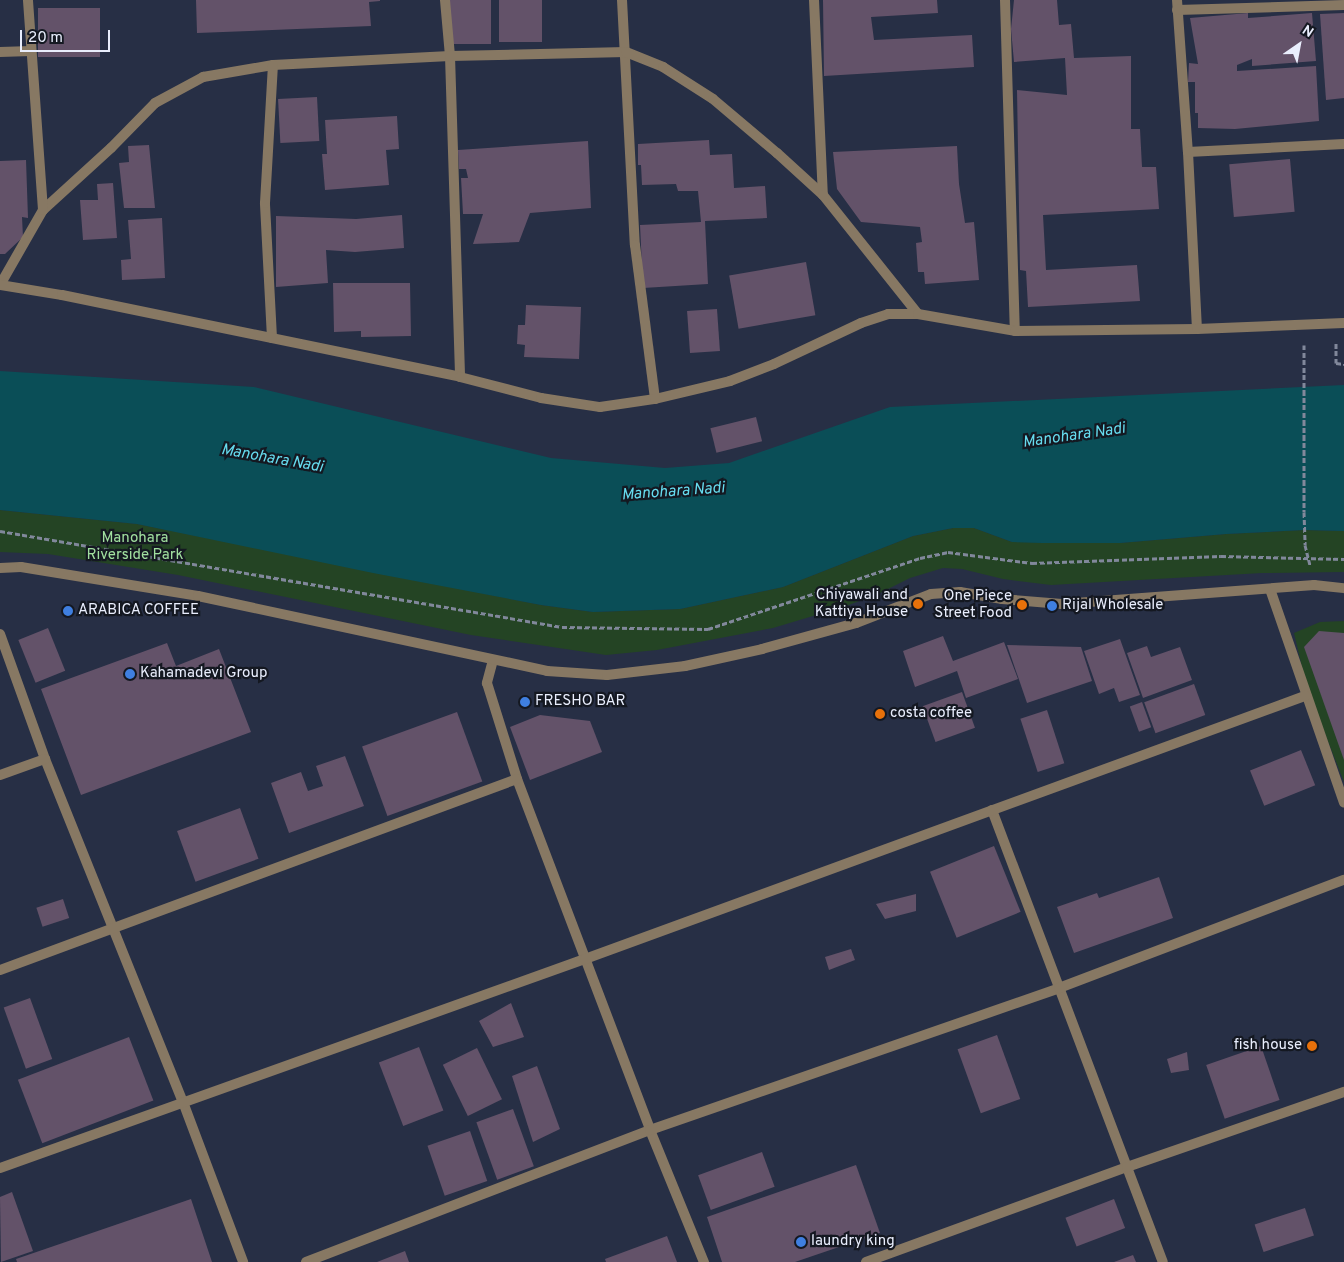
<!DOCTYPE html>
<style>
body{margin:0}
#map{position:relative;width:1344px;height:1262px;overflow:hidden;background:#272f45;font-family:Overpass,sans-serif}
div>[style]{position:absolute}
.green>*{inset:0;background:#244424}
.water>*{inset:0;background:#0a4e57}
.building>*{inset:0;background:#635269;transform-origin:0 0}
.path>*{height:3px;margin-top:-1.5px;transform-origin:0;background:repeating-linear-gradient(90deg,#81889b 0 5px,transparent 0 7.5px)}
.minor>*{height:10px;margin:-5px;padding:0 5px;transform-origin:5px;border-radius:5px;background:#877863}
.tertiary>*{height:10px;margin:-5px;padding:0 5px;transform-origin:5px;border-radius:5px;background:#877863}
.dots>*{width:14px;height:14px;translate:-50% -50%;box-sizing:border-box;border:2px solid #141821;border-radius:50%}
span{translate:-50% -50%;white-space:nowrap;text-align:center;line-height:1.15;-webkit-text-stroke:4.5px #141821;paint-order:stroke}
.park-label{font-size:15px;color:#a1e09f}
.poi-label{font-size:15px;color:#e9eefd}
.right{translate:-100% -50%;text-align:right}
.left{translate:0 -50%;text-align:left}
.water-label{font-size:16px;color:#66dcef;font-style:italic}
.north{position:absolute;left:1274px;top:20px;width:50px;height:50px;-webkit-text-stroke:4px #141821;paint-order:stroke;rotate:33deg;font-size:14px;font-weight:700;line-height:20px;text-align:center;color:#e9eefd}
.north::after{content:'';display:block;margin:auto;width:18px;height:22px;background:#e9eefd;clip-path:polygon(50% 0,100% 100%,50% 72%,0 100%)}
.scale{position:absolute;left:20px;top:30px;width:90px;height:22px;box-sizing:border-box;border:2px solid #e9eefd;border-top:0;padding-left:6px;font-size:15px;line-height:18px;white-space:nowrap;color:#e9eefd;-webkit-text-stroke:4px #141821;paint-order:stroke}
</style>
<div id="map">
<div class="green">
<i style="clip-path:polygon(0 510px,137px 524px,541px 605px,593px 612px,680px 609px,783px 587px,913px 536px,953px 528px,974px 528px,1012px 542px,1120px 543px,1226px 534px,1304px 530px,1344px 531px,1344px 572px,1262px 573px,1051px 585px,1003px 579px,962px 569px,943px 568px,910px 578px,876px 595px,843px 607px,773px 628px,657px 650px,606px 655px,471px 635px,178px 575px,48px 554px,0 552px)"></i>
<i style="clip-path:polygon(1344px 621px,1344px 782px,1307px 688px,1294px 633px,1320px 622px)"></i>
</div>
<div class="water">
<i style="clip-path:polygon(0 371px,254px 387px,551px 458px,665px 468px,729px 463px,890px 407px,1344px 385px,1344px 531px,1304px 530px,1226px 534px,1120px 543px,1042px 543px,1012px 542px,974px 528px,953px 528px,913px 536px,783px 587px,680px 609px,593px 612px,541px 605px,373px 573px,137px 524px,0 510px)"></i>
</div>
<div class="building">
<i style="clip-path:polygon(196px 0,380px 0,380px 1px,369px 2px,371px 26px,197px 33px)"></i>
<i style="left:446px;top:0;width:45px;height:44px"></i>
<i style="left:499px;top:0;width:43px;height:42px"></i>
<i style="clip-path:polygon(823px 0,937px 0,938px 13px,871px 17px,874px 40px,972px 35px,974px 67px,824px 76px)"></i>
<i style="clip-path:polygon(1014px 0,1057px 0,1059px 25px,1071px 24px,1074px 58px,1131px 56px,1131px 129px,1140px 129px,1142px 167px,1156px 167px,1159px 209px,1043px 215px,1046px 270px,1137px 265px,1140px 301px,1028px 307px,1026px 271px,1020px 270px,1017px 90px,1067px 95px,1065px 58px,1014px 62px,1011px 29px)"></i>
<i style="left:38px;top:8px;width:62px;height:49px"></i>
<i style="clip-path:polygon(1248px 13px,1248px 18px,1312px 13px,1316px 61px,1252px 66px,1252px 59px,1237px 65px,1237px 71px,1316px 66px,1319px 121px,1235px 129px,1198px 128px,1198px 113px,1195px 113px,1195px 82px,1188px 82px,1189px 63px,1198px 64px,1190px 18px)"></i>
<i style="clip-path:polygon(1344px 13px,1344px 98px,1326px 100px,1320px 14px)"></i>
<i style="left:317px;top:97px;width:44px;height:39px;rotate:87deg"></i>
<i style="clip-path:polygon(397px 116px,399px 149px,386px 150px,389px 185px,325px 190px,322px 154px,327px 154px,325px 120px)"></i>
<i style="clip-path:polygon(709px 140px,710px 155px,732px 154px,734px 188px,765px 186px,767px 218px,705px 221px,708px 284px,643px 288px,640px 225px,701px 222px,698px 191px,678px 191px,676px 184px,642px 185px,641px 165px,638px 165px,638px 144px)"></i>
<i style="clip-path:polygon(588px 141px,591px 208px,530px 213px,519px 242px,473px 244px,483px 214px,463px 214px,461px 178px,468px 178px,466px 169px,459px 169px,458px 150px)"></i>
<i style="clip-path:polygon(149px 145px,155px 208px,124px 208px,119px 163px,129px 162px,128px 146px)"></i>
<i style="clip-path:polygon(957px 146px,959px 184px,965px 223px,974px 222px,979px 280px,925px 284px,924px 272px,918px 272px,916px 243px,922px 242px,920px 227px,861px 222px,837px 189px,833px 152px)"></i>
<i style="left:1290px;top:159px;width:53px;height:61px;rotate:85deg"></i>
<i style="clip-path:polygon(26px 160px,28px 218px,22px 217px,23px 237px,5px 254px,0 254px,0 161px)"></i>
<i style="clip-path:polygon(113px 183px,117px 238px,83px 240px,80px 200px,98px 200px,97px 184px)"></i>
<i style="clip-path:polygon(402px 215px,404px 248px,355px 252px,326px 250px,328px 283px,276px 287px,276px 216px,356px 219px)"></i>
<i style="clip-path:polygon(162px 218px,165px 278px,122px 280px,121px 260px,131px 259px,128px 220px)"></i>
<i style="left:806px;top:262px;width:54px;height:78px;rotate:80deg"></i>
<i style="clip-path:polygon(333px 283px,410px 283px,411px 336px,361px 337px,361px 331px,334px 332px)"></i>
<i style="clip-path:polygon(526px 305px,581px 307px,579px 359px,524px 357px,525px 345px,517px 344px,518px 325px,525px 325px)"></i>
<i style="left:717px;top:309px;width:42px;height:30px;rotate:86deg"></i>
<i style="left:756px;top:417px;width:25px;height:47px;rotate:76deg"></i>
<i style="left:48px;top:628px;width:46px;height:32px;rotate:68deg"></i>
<i style="clip-path:polygon(1319px 631px,1344px 633px,1344px 760px,1304px 647px)"></i>
<i style="clip-path:polygon(943px 636px,953px 661px,1004px 642px,1018px 679px,966px 698px,957px 671px,915px 687px,903px 651px)"></i>
<i style="clip-path:polygon(1120px 639px,1140px 695px,1119px 702px,1114px 688px,1099px 694px,1084px 651px)"></i>
<i style="clip-path:polygon(167px 643px,176px 666px,219px 649px,251px 732px,81px 795px,41px 689px)"></i>
<i style="clip-path:polygon(1007px 645px,1081px 647px,1092px 681px,1027px 703px)"></i>
<i style="clip-path:polygon(1147px 646px,1151px 657px,1180px 647px,1192px 680px,1143px 698px,1127px 653px)"></i>
<i style="left:1194px;top:684px;width:33px;height:53px;rotate:70deg"></i>
<i style="left:962px;top:692px;width:38px;height:42px;rotate:70deg"></i>
<i style="left:1142px;top:702px;width:27px;height:13px;rotate:70deg"></i>
<i style="left:1047px;top:710px;width:56px;height:28px;rotate:72deg"></i>
<i style="left:457px;top:712px;width:74px;height:101px;rotate:70deg"></i>
<i style="clip-path:polygon(540px 715px,590px 721px,602px 752px,530px 780px,510px 727px)"></i>
<i style="left:1301px;top:750px;width:38px;height:55px;rotate:68deg"></i>
<i style="clip-path:polygon(345px 756px,364px 806px,289px 833px,271px 783px,301px 772px,308px 791px,323px 786px,316px 766px)"></i>
<i style="left:240px;top:808px;width:54px;height:67px;rotate:70deg"></i>
<i style="left:994px;top:846px;width:71px;height:69px;rotate:68deg"></i>
<i style="clip-path:polygon(1159px 877px,1173px 918px,1074px 953px,1057px 907px,1097px 893px,1099px 898px)"></i>
<i style="clip-path:polygon(916px 894px,916px 911px,885px 919px,876px 904px)"></i>
<i style="left:63px;top:899px;width:20px;height:28px;rotate:72deg"></i>
<i style="clip-path:polygon(851px 949px,855px 960px,829px 970px,825px 957px)"></i>
<i style="left:30px;top:998px;width:65px;height:28px;rotate:70deg"></i>
<i style="clip-path:polygon(511px 1003px,524px 1037px,493px 1047px,479px 1021px)"></i>
<i style="left:997px;top:1035px;width:68px;height:42px;rotate:70deg"></i>
<i style="left:129px;top:1037px;width:68px;height:119px;rotate:69deg"></i>
<i style="left:1261px;top:1046px;width:57px;height:58px;rotate:71deg"></i>
<i style="left:419px;top:1047px;width:68px;height:43px;rotate:69deg"></i>
<i style="left:477px;top:1048px;width:57px;height:38px;rotate:64deg"></i>
<i style="clip-path:polygon(1187px 1052px,1189px 1070px,1171px 1073px,1167px 1059px)"></i>
<i style="clip-path:polygon(537px 1066px,560px 1129px,533px 1142px,512px 1076px)"></i>
<i style="left:513px;top:1109px;width:61px;height:39px;rotate:70deg"></i>
<i style="left:470px;top:1131px;width:53px;height:45px;rotate:71deg"></i>
<i style="left:762px;top:1152px;width:37px;height:68px;rotate:70deg"></i>
<i style="clip-path:polygon(856px 1165px,880px 1233px,795px 1262px,722px 1262px,707px 1217px)"></i>
<i style="clip-path:polygon(12px 1192px,33px 1251px,1px 1262px,0 1197px)"></i>
<i style="clip-path:polygon(191px 1199px,212px 1262px,17px 1262px,16px 1259px)"></i>
<i style="left:1114px;top:1199px;width:31px;height:52px;rotate:69deg"></i>
<i style="left:1305px;top:1208px;width:29px;height:53px;rotate:72deg"></i>
<i style="clip-path:polygon(667px 1236px,677px 1262px,606px 1262px,605px 1259px)"></i>
<i style="clip-path:polygon(405px 1251px,409px 1262px,377px 1262px)"></i>
<i style="clip-path:polygon(1133px 1255px,1136px 1262px,1114px 1262px)"></i>
</div>
<div class="path">
<i style="left:1336px;top:343px;width:20px;rotate:90deg"></i>
<i style="left:1336px;top:363px;width:8px;rotate:7deg"></i>
<i style="left:1304px;top:345px;width:167px;rotate:90deg"></i>
<i style="left:1304px;top:512px;width:33px;rotate:88deg"></i>
<i style="left:1305px;top:545px;width:21px;rotate:76deg"></i>
<i style="left:0;top:531px;width:570px;rotate:9.69deg"></i>
<i style="left:562px;top:627px;width:146px;rotate:0.8deg"></i>
<i style="left:708px;top:629px;width:224px;rotate:-18.5deg"></i>
<i style="left:920px;top:558px;width:29px;rotate:-12deg"></i>
<i style="left:948px;top:552px;width:85px;rotate:7.5deg"></i>
<i style="left:1032px;top:563px;width:189px;rotate:-2.1deg"></i>
<i style="left:1221px;top:556px;width:123px;rotate:1.4deg"></i>
</div>
<div class="minor">
<i style="left:445px;top:0;width:56px;rotate:84.9deg"></i>
<i style="left:450px;top:56px;width:321px;rotate:88.2deg"></i>
<i style="left:622px;top:0;width:245px;rotate:87deg"></i>
<i style="left:635px;top:245px;width:155px;rotate:82.6deg"></i>
<i style="left:814px;top:0;width:195px;rotate:87.4deg"></i>
<i style="left:1005px;top:0;width:331px;rotate:88.3deg"></i>
<i style="left:1177px;top:0;width:152px;rotate:85.9deg"></i>
<i style="left:1188px;top:152px;width:177px;rotate:87.1deg"></i>
<i style="left:1177px;top:10px;width:167px;rotate:-1.7deg"></i>
<i style="left:0;top:52px;width:31px;rotate:-2deg"></i>
<i style="left:1188px;top:152px;width:156px;rotate:-2.9deg"></i>
<i style="left:43px;top:210px;width:92px;rotate:-42.4deg"></i>
<i style="left:111px;top:148px;width:63px;rotate:-45.6deg"></i>
<i style="left:155px;top:103px;width:55px;rotate:-28.4deg"></i>
<i style="left:203px;top:77px;width:71px;rotate:-9.7deg"></i>
<i style="left:273px;top:65px;width:177px;rotate:-2.9deg"></i>
<i style="left:450px;top:56px;width:176px;rotate:-1.3deg"></i>
<i style="left:626px;top:52px;width:40px;rotate:22deg"></i>
<i style="left:663px;top:67px;width:59px;rotate:32.6deg"></i>
<i style="left:713px;top:99px;width:84px;rotate:40.2deg"></i>
<i style="left:777px;top:153px;width:62px;rotate:42.4deg"></i>
<i style="left:823px;top:195px;width:152px;rotate:51.4deg"></i>
<i style="left:0;top:285px;width:86px;rotate:-60.2deg"></i>
<i style="left:43px;top:210px;width:211px;rotate:-94.1deg"></i>
<i style="left:272px;top:338px;width:135px;rotate:-93deg"></i>
<i style="left:265px;top:203px;width:138px;rotate:-86.7deg"></i>
<i style="left:1270px;top:589px;width:226px;rotate:70.9deg"></i>
<i style="left:0;top:634px;width:133px;rotate:70.2deg"></i>
<i style="left:45px;top:759px;width:370px;rotate:68.1deg"></i>
<i style="left:183px;top:1102px;width:171px;rotate:69.4deg"></i>
<i style="left:493px;top:660px;width:24px;rotate:105deg"></i>
<i style="left:487px;top:683px;width:101px;rotate:72.6deg"></i>
<i style="left:517px;top:779px;width:375px;rotate:69.2deg"></i>
<i style="left:650px;top:1130px;width:143px;rotate:67.8deg"></i>
<i style="left:0;top:775px;width:48px;rotate:-19.6deg"></i>
<i style="left:992px;top:810px;width:483px;rotate:69.3deg"></i>
<i style="left:0;top:970px;width:551px;rotate:-20.28deg"></i>
<i style="left:0;top:1168px;width:621px;rotate:-19.66deg"></i>
<i style="left:585px;top:959px;width:767px;rotate:-20.07deg"></i>
<i style="left:306px;top:1262px;width:368px;rotate:-21deg"></i>
<i style="left:650px;top:1130px;width:433px;rotate:-19.1deg"></i>
<i style="left:1059px;top:988px;width:305px;rotate:-20.8deg"></i>
<i style="left:866px;top:1262px;width:278px;rotate:-20deg"></i>
<i style="left:1127px;top:1167px;width:230px;rotate:-19.1deg"></i>
</div>
<div class="tertiary">
<i style="left:0;top:285px;width:63px;rotate:9.2deg"></i>
<i style="left:62px;top:295px;width:406px;rotate:11.6deg"></i>
<i style="left:460px;top:377px;width:84px;rotate:14.5deg"></i>
<i style="left:541px;top:398px;width:60px;rotate:8.7deg"></i>
<i style="left:600px;top:407px;width:56px;rotate:-8.3deg"></i>
<i style="left:655px;top:399px;width:77px;rotate:-13.5deg"></i>
<i style="left:730px;top:381px;width:47px;rotate:-21.1deg"></i>
<i style="left:774px;top:364px;width:96px;rotate:-25.2deg"></i>
<i style="left:861px;top:323px;width:28px;rotate:-18deg"></i>
<i style="left:888px;top:314px;width:30px"></i>
<i style="left:918px;top:314px;width:98px;rotate:9.9deg"></i>
<i style="left:1015px;top:331px;width:182px;rotate:-0.6deg"></i>
<i style="left:1197px;top:329px;width:147px;rotate:-2.3deg"></i>
<i style="left:0;top:568px;width:21px;rotate:-3deg"></i>
<i style="left:21px;top:567px;width:179px;rotate:9.3deg"></i>
<i style="left:198px;top:596px;width:357px;rotate:12.1deg"></i>
<i style="left:547px;top:671px;width:60px;rotate:3.8deg"></i>
<i style="left:607px;top:675px;width:79px;rotate:-6.6deg"></i>
<i style="left:685px;top:666px;width:79px;rotate:-12.4deg"></i>
<i style="left:762px;top:649px;width:98px;rotate:-15.5deg"></i>
<i style="left:856px;top:623px;width:80px;rotate:-21.1deg"></i>
<i style="left:931px;top:594px;width:29px;rotate:-4deg"></i>
<i style="left:960px;top:592px;width:43px;rotate:9.5deg"></i>
<i style="left:1002px;top:599px;width:60px;rotate:4.8deg"></i>
<i style="left:1062px;top:604px;width:253px;rotate:-4.3deg"></i>
<i style="left:1314px;top:585px;width:30px;rotate:6deg"></i>
</div>
<div class="dots">
<i style="left:918px;top:604px;background:#e8710a"></i>
<i style="left:1022px;top:605px;background:#e8710a"></i>
<i style="left:1052px;top:606px;background:#3f7fe0"></i>
<i style="left:68px;top:611px;background:#3f7fe0"></i>
<i style="left:130px;top:674px;background:#3f7fe0"></i>
<i style="left:525px;top:702px;background:#3f7fe0"></i>
<i style="left:880px;top:714px;background:#e8710a"></i>
<i style="left:1312px;top:1046px;background:#e8710a"></i>
<i style="left:801px;top:1242px;background:#3f7fe0"></i>
</div>
<div class="park-label">
<span style="left:135px;top:547px">Manohara<br>Riverside Park</span>
</div>
<div class="poi-label">
<span class="right" style="left:908px;top:604px">Chiyawali and<br>Kattiya House</span>
<span class="right" style="left:1012px;top:605px">One Piece<br>Street Food</span>
<span class="left" style="left:1062px;top:606px">Rijal Wholesale</span>
<span class="left" style="left:78px;top:611px">ARABICA COFFEE</span>
<span class="left" style="left:140px;top:674px">Kahamadevi Group</span>
<span class="left" style="left:535px;top:702px">FRESHO BAR</span>
<span class="left" style="left:890px;top:714px">costa coffee</span>
<span class="right" style="left:1302px;top:1046px">fish house</span>
<span class="left" style="left:811px;top:1242px">laundry king</span>
</div>
<div class="water-label">
<span style="left:1074px;top:436px;rotate:-8deg">Manohara Nadi</span>
<span style="left:272px;top:459px;rotate:10deg">Manohara Nadi</span>
<span style="left:673px;top:492px;rotate:-4deg">Manohara Nadi</span>
</div>
<div class="north">N</div>
<div class="scale">20 m</div>
</div>
